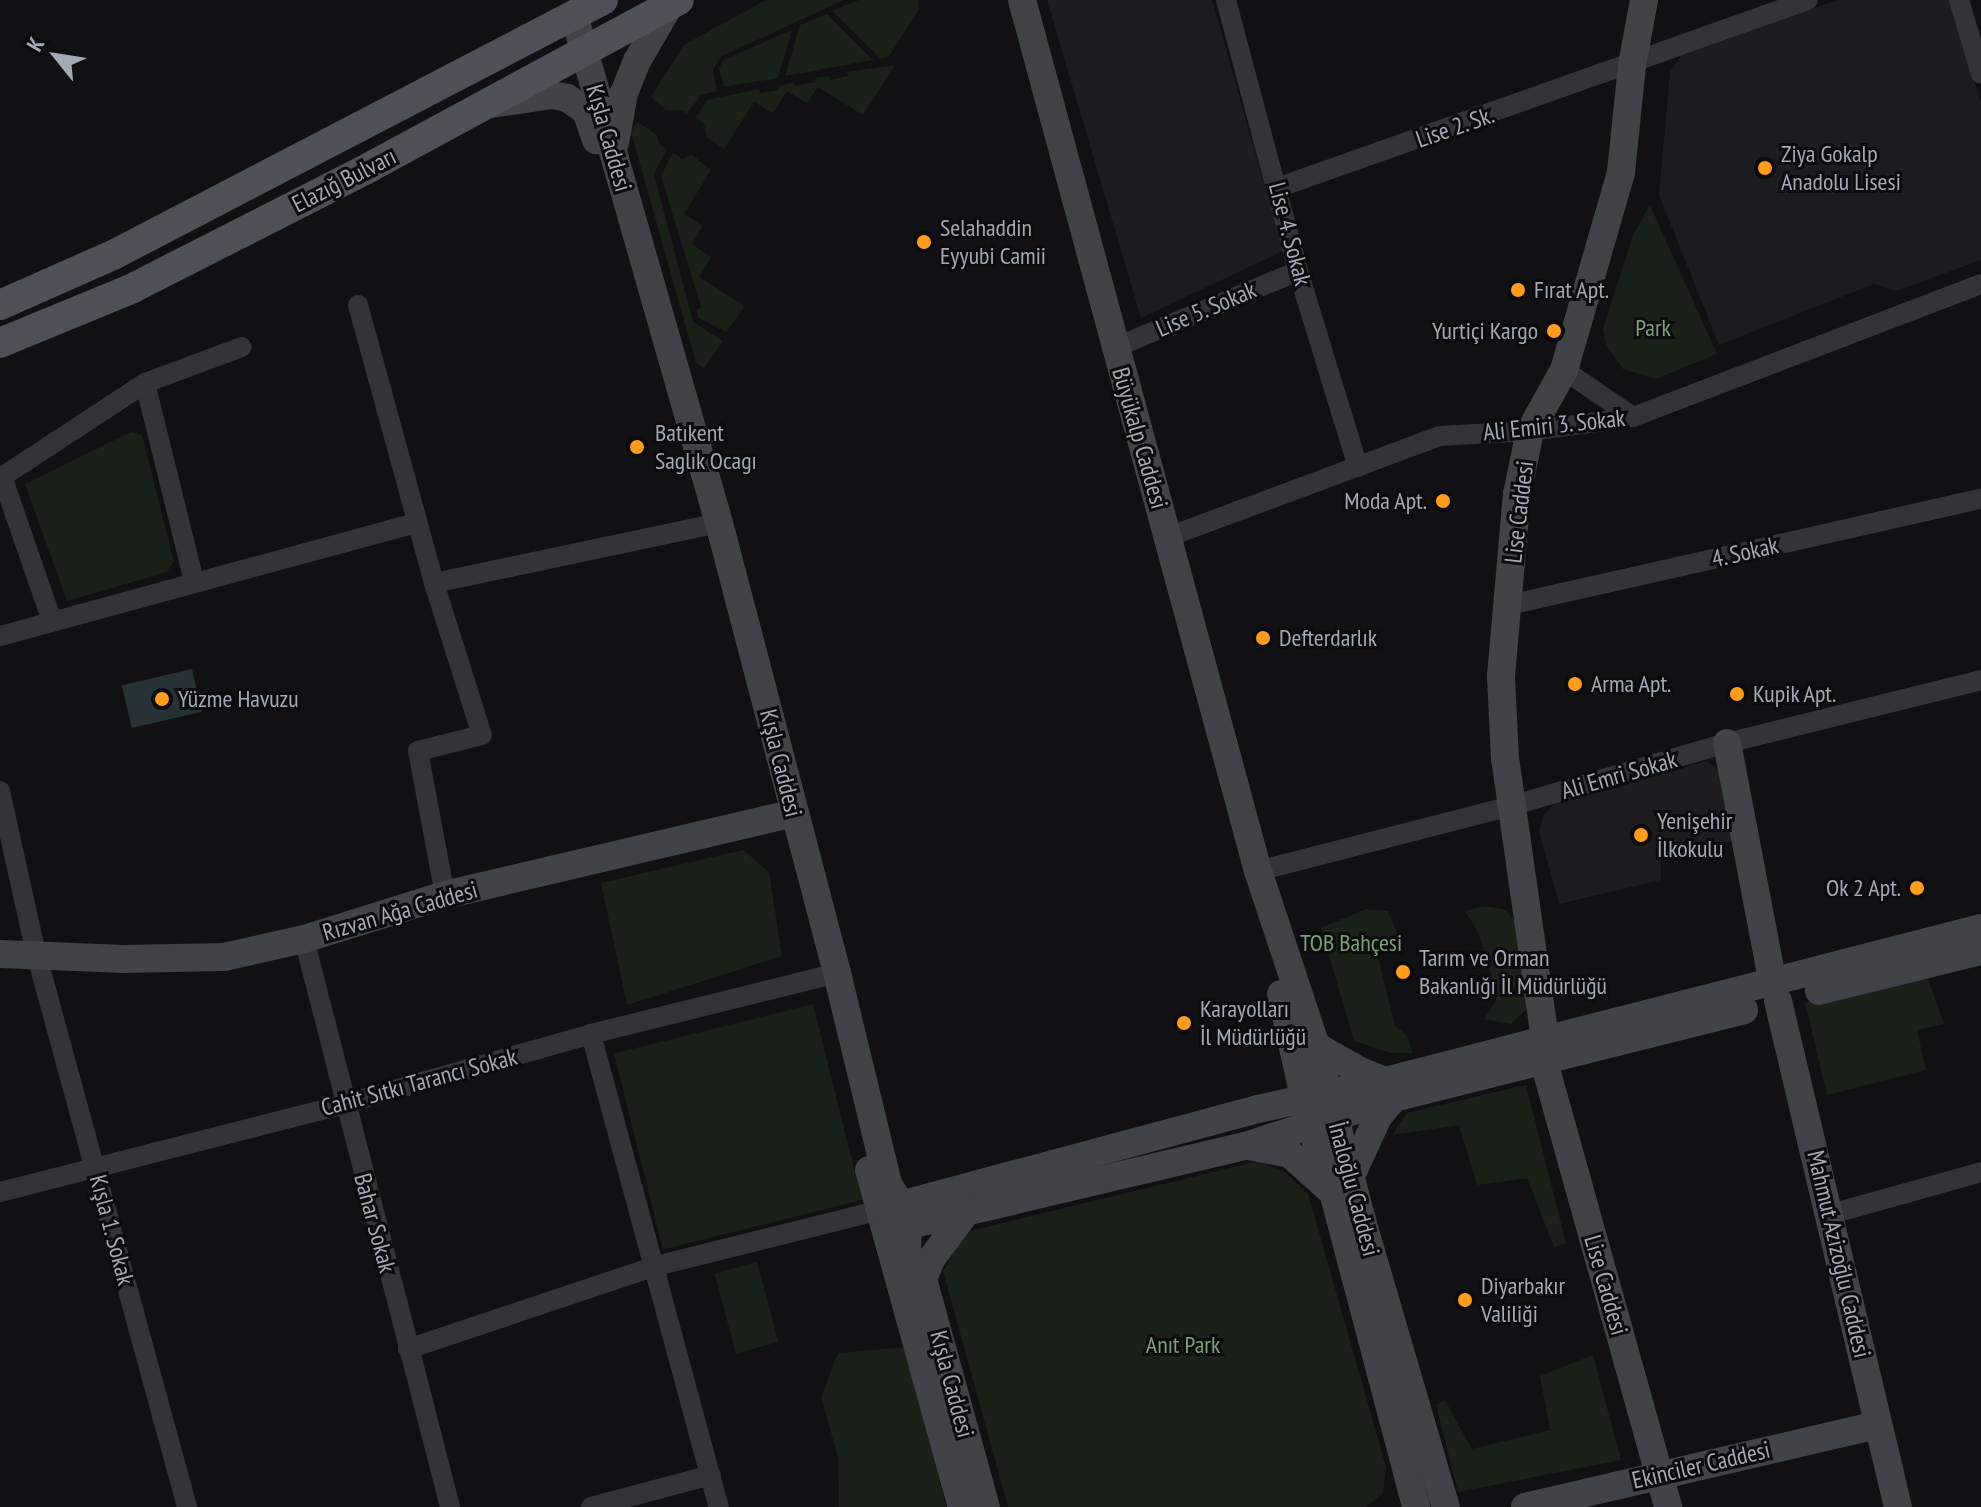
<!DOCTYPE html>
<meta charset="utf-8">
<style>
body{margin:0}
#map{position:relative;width:1981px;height:1507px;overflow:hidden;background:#111113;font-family:"PT Sans Narrow",sans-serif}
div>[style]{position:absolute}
.built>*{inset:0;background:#1d1d20}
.green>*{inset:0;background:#192119;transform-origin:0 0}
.water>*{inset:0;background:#273237;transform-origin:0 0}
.street>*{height:20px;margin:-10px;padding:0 10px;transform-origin:10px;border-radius:10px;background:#323438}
.secondary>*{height:28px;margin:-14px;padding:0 14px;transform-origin:14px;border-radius:14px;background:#404348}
.primary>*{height:30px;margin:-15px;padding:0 15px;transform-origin:15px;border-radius:15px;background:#4e5157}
.dots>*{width:22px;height:22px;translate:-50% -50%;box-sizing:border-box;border:4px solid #0c0c0e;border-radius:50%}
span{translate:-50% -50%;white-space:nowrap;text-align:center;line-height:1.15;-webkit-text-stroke:6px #0c0c0e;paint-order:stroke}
.street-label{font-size:24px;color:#a1a9b5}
.poi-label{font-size:24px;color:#a1a9b5}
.left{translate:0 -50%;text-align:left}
.right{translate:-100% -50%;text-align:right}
.park-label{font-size:24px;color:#79a177}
.north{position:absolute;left:16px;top:16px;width:80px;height:80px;-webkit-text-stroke:6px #0c0c0e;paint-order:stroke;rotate:300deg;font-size:22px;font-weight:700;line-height:32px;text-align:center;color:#a1a9b5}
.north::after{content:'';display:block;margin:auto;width:28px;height:36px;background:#a1a9b5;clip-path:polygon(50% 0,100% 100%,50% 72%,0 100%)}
</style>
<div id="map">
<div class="built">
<i style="clip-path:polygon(1047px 0,1212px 0,1283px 251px,1141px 318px)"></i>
<i style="clip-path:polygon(1837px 0,1950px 0,1981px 103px,1981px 260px,1896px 291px,1874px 284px,1719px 345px,1659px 195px,1670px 72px,1681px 56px)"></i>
<i style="clip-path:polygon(1707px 761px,1724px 774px,1743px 839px,1661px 858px,1661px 880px,1559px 904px,1539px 831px,1543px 816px,1554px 804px)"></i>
</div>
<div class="green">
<i style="clip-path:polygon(766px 0,844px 0,722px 56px,713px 69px,717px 91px,701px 95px,687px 114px,683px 110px,666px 110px,651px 97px,684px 45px)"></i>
<i style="clip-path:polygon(859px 0,918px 0,919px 9px,889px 56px,881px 59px,832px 11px)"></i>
<i style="clip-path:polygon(827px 14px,873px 60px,785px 76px,800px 25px)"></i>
<i style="clip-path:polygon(792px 30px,778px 78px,724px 87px,719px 69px,723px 60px)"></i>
<i style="clip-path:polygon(895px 65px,863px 115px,818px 87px,807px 103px,787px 91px,773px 113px,754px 102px,724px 149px,707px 137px,704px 124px,696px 118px,707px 100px,759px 89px,760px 93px,779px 90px,779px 86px,794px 82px,794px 86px,816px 82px,815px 78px,829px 76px,830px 80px,848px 76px,847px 72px)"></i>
<i style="clip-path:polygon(637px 122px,656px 134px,660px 145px,667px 150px,654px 174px,693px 322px,723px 341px,704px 368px,696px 363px,631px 132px)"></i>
<i style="clip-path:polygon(673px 153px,682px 159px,692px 155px,711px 170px,684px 214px,703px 226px,692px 244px,711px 257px,699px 277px,745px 306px,726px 332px,699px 318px,696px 310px,701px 307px,661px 176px)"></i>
<i style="clip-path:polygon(1650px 205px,1717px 354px,1656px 379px,1623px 369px,1606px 345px,1603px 329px,1633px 235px)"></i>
<i style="clip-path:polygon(131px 432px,142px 435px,174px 561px,167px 572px,67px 601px,25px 484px)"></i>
<i style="clip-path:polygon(743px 850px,769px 872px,782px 956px,627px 1005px,601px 883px)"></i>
<i style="clip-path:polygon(1484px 906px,1506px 910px,1524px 932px,1528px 1008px,1511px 1024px,1484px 1019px,1496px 1001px,1489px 965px,1477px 930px,1465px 911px)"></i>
<i style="clip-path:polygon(1366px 909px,1388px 911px,1398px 935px,1381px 938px,1376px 948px,1395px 1026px,1407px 1035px,1413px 1053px,1390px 1053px,1354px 1041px,1321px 928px)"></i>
<i style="clip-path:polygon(1927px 976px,1944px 1024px,1917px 1030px,1926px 1070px,1827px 1095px,1805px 1002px)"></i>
<i style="left:813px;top:1004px;width:202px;height:205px;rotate:76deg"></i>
<i style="clip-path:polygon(1526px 1085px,1566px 1243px,1554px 1247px,1527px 1178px,1477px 1185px,1459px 1125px,1392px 1135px,1407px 1113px)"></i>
<i style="clip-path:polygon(1258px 1161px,1286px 1173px,1308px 1194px,1386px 1467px,1383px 1493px,1366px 1507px,1008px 1507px,943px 1271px,956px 1248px,970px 1231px)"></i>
<i style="left:757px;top:1262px;width:83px;height:44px;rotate:75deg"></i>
<i style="clip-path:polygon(906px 1347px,946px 1507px,839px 1507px,838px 1457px,821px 1397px,838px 1353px)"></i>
<i style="clip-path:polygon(1593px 1355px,1621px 1460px,1458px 1492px,1436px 1405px,1445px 1400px,1472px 1449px,1550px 1430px,1540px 1376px)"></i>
</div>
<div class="water">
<i style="left:192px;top:669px;width:44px;height:72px;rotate:77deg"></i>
</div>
<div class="street">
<i style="left:1226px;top:0;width:280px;rotate:75.1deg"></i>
<i style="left:1298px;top:271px;width:205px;rotate:73deg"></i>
<i style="left:1959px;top:0;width:77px;rotate:73.4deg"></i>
<i style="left:1277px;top:188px;width:563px;rotate:-19.5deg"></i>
<i style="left:358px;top:305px;width:288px;rotate:74.7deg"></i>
<i style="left:434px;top:583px;width:291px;rotate:-11.9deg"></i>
<i style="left:1114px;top:348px;width:199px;rotate:-22.7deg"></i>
<i style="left:1564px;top:370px;width:83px;rotate:34.3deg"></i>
<i style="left:1168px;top:537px;width:290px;rotate:-20.4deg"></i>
<i style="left:1440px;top:436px;width:90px;rotate:-3.2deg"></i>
<i style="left:1530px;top:431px;width:104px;rotate:-7.7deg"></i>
<i style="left:1633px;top:417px;width:373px;rotate:-20.9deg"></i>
<i style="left:194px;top:581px;width:204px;rotate:-103.9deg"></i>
<i style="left:145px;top:383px;width:103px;rotate:-20.4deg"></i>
<i style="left:434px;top:583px;width:159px;rotate:72.5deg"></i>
<i style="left:482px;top:735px;width:66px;rotate:166deg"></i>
<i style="left:418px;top:751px;width:147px;rotate:79.4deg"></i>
<i style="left:1509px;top:605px;width:484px;rotate:-12.7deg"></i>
<i style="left:52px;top:621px;width:152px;rotate:-109.1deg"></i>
<i style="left:2px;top:477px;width:171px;rotate:-33.3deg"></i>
<i style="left:0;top:636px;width:430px;rotate:-15.2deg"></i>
<i style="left:0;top:791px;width:166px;rotate:77.5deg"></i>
<i style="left:36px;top:953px;width:574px;rotate:74.75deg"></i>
<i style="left:1258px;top:871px;width:261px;rotate:-14.4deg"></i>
<i style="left:1511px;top:806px;width:225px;rotate:-16.3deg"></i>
<i style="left:1727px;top:743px;width:262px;rotate:-13.9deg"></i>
<i style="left:304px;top:939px;width:586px;rotate:75.58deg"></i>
<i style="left:591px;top:1034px;width:490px;rotate:74.9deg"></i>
<i style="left:0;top:1192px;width:355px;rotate:-14.3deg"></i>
<i style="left:344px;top:1104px;width:257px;rotate:-15.8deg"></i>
<i style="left:591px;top:1034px;width:253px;rotate:-13.9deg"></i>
<i style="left:1831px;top:1214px;width:156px;rotate:-15.6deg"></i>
<i style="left:408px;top:1349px;width:262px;rotate:-18.5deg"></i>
<i style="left:656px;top:1266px;width:231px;rotate:-14deg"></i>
<i style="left:591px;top:1507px;width:124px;rotate:-14.9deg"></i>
</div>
<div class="secondary">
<i style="left:1022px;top:0;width:902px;rotate:74.84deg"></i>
<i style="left:1258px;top:871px;width:184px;rotate:71.7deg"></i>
<i style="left:1316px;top:1046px;width:184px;rotate:75.2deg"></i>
<i style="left:1363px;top:1224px;width:295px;rotate:73.7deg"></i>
<i style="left:574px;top:15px;width:528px;rotate:74.07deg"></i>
<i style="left:719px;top:523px;width:465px;rotate:75.3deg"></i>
<i style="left:837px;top:973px;width:217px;rotate:76.4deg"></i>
<i style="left:888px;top:1184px;width:24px;rotate:57deg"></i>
<i style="left:901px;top:1204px;width:22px;rotate:72deg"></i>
<i style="left:908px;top:1225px;width:29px;rotate:92deg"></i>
<i style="left:907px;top:1254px;width:30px;rotate:57deg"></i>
<i style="left:923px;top:1279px;width:237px;rotate:74.6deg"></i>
<i style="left:491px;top:104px;width:62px;rotate:-8.4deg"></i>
<i style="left:552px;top:95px;width:15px;rotate:11deg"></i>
<i style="left:567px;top:98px;width:23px;rotate:34deg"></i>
<i style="left:586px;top:111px;width:31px;rotate:71deg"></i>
<i style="left:615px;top:143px;width:51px;rotate:-79.8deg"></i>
<i style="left:624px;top:93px;width:35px;rotate:-68deg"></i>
<i style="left:637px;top:61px;width:64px;rotate:-59.8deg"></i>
<i style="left:1727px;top:743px;width:245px;rotate:79.2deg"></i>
<i style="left:0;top:954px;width:124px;rotate:2.3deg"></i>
<i style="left:124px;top:959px;width:100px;rotate:-1.1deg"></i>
<i style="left:224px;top:957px;width:82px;rotate:-12.7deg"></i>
<i style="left:304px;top:939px;width:148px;rotate:-17.3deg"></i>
<i style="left:445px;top:895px;width:359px;rotate:-13.2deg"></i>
<i style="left:1819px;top:991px;width:167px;rotate:-13.9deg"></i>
<i style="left:1281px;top:994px;width:133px;rotate:77.4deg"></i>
<i style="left:1310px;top:1124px;width:72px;rotate:71.3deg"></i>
<i style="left:1333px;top:1192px;width:326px;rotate:75.2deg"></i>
<i style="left:1778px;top:1001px;width:520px;rotate:76.66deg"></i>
<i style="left:1545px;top:1039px;width:283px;rotate:-98.1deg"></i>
<i style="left:1505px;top:759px;width:83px;rotate:-92.8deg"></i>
<i style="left:1501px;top:676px;width:183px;rotate:-85deg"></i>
<i style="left:1517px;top:494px;width:64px;rotate:-78.3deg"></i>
<i style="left:1530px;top:431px;width:70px;rotate:-60.9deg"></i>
<i style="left:1564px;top:370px;width:206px;rotate:-73.9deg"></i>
<i style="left:1621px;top:172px;width:108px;rotate:-84.1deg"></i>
<i style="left:1632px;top:65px;width:66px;rotate:-79.5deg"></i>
<i style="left:1316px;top:1046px;width:48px;rotate:29.7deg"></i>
<i style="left:1358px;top:1070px;width:29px;rotate:22deg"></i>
<i style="left:1544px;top:1062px;width:462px;rotate:74.4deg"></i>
<i style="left:1249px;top:1146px;width:42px;rotate:11deg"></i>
<i style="left:1290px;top:1154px;width:52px;rotate:41.9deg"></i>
<i style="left:869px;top:1170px;width:350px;rotate:74.6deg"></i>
<i style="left:1351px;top:1176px;width:65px;rotate:-65.4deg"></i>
<i style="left:1378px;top:1117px;width:25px;rotate:-50deg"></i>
<i style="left:885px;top:1209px;width:386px;rotate:-15deg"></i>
<i style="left:1258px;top:1109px;width:130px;rotate:-12.4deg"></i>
<i style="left:1385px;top:1081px;width:615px;rotate:-14.4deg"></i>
<i style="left:889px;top:1230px;width:366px;rotate:-13.3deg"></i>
<i style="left:1245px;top:1146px;width:157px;rotate:-17.9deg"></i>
<i style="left:1394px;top:1098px;width:361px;rotate:-14.1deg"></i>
<i style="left:923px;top:1279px;width:23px;rotate:-67deg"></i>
<i style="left:932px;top:1258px;width:59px;rotate:-53.3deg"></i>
<i style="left:1525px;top:1507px;width:362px;rotate:-13.1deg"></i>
</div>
<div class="primary">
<i style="left:0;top:305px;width:126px;rotate:-23.9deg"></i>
<i style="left:115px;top:254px;width:550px;rotate:-27.5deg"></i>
<i style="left:0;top:343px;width:142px;rotate:-22.4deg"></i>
<i style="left:131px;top:289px;width:268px;rotate:-27deg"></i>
<i style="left:370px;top:167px;width:351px;rotate:-28.4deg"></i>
</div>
<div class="dots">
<i style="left:1765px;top:168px;background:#fe9c1e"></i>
<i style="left:924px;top:242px;background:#fe9c1e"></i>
<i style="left:1518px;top:290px;background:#fe9c1e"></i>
<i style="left:1554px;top:331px;background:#fe9c1e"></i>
<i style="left:637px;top:447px;background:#fe9c1e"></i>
<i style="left:1443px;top:501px;background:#fe9c1e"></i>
<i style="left:1263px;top:638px;background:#fe9c1e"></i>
<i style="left:1575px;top:684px;background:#fe9c1e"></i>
<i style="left:1737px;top:694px;background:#fe9c1e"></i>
<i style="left:162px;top:699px;background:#fe9c1e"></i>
<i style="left:1641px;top:835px;background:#fe9c1e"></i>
<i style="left:1917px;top:888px;background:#fe9c1e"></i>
<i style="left:1403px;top:972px;background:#fe9c1e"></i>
<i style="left:1184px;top:1023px;background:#fe9c1e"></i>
<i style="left:1465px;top:1300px;background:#fe9c1e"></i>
</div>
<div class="street-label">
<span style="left:1455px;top:127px;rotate:-19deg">Lise 2. Sk.</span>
<span style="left:609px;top:138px;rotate:74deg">Kışla Caddesi</span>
<span style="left:344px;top:180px;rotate:-27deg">Elazığ Bulvarı</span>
<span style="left:1290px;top:234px;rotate:75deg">Lise 4. Sokak</span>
<span style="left:1206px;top:309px;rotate:-23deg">Lise 5. Sokak</span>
<span style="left:1554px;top:425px;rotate:-6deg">Ali Emiri 3. Sokak</span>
<span style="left:1140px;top:438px;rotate:74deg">Büyükalp Caddesi</span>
<span style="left:1519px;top:512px;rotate:-83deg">Lise Caddesi</span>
<span style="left:1745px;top:552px;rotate:-13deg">4. Sokak</span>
<span style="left:781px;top:763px;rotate:76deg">Kışla Caddesi</span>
<span style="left:1619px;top:775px;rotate:-16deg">Ali Emri Sokak</span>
<span style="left:400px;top:911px;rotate:-16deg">Rızvan Ağa Caddesi</span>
<span style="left:419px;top:1082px;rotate:-15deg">Cahit Sıtkı Tarancı Sokak</span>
<span style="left:1354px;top:1189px;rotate:75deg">İnaloğlu Caddesi</span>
<span style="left:375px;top:1223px;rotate:75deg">Bahar Sokak</span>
<span style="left:112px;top:1230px;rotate:75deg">Kışla 1. Sokak</span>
<span style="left:1839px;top:1254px;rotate:77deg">Mahmut Azizoğlu Caddesi</span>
<span style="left:1606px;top:1285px;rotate:74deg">Lise Caddesi</span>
<span style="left:952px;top:1384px;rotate:75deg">Kışla Caddesi</span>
<span style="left:1701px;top:1465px;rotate:-13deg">Ekinciler Caddesi</span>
</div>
<div class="poi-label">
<span class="left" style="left:1781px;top:168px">Ziya Gokalp<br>Anadolu Lisesi</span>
<span class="left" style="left:940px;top:242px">Selahaddin<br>Eyyubi Camii</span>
<span class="left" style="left:1534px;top:290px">Fırat Apt.</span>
<span class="right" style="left:1538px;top:331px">Yurtiçi Kargo</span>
<span class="left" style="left:655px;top:447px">Batıkent<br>Saglık Ocagı</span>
<span class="right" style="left:1427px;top:501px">Moda Apt.</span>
<span class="left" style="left:1279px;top:638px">Defterdarlık</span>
<span class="left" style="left:1591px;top:684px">Arma Apt.</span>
<span class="left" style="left:1753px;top:694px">Kupik Apt.</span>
<span class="left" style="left:178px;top:699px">Yüzme Havuzu</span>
<span class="left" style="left:1657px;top:835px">Yenişehir<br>İlkokulu</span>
<span class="right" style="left:1901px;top:888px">Ok 2 Apt.</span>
<span class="left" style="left:1419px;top:972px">Tarım ve Orman<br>Bakanlığı İl Müdürlüğü</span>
<span class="left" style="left:1200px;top:1023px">Karayolları<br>İl Müdürlüğü</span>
<span class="left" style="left:1481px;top:1300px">Diyarbakır<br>Valiliği</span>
</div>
<div class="park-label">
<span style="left:1653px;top:328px">Park</span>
<span style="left:1351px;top:943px">TOB Bahçesi</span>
<span style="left:1183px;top:1345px">Anıt Park</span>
</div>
<div class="north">K</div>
</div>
